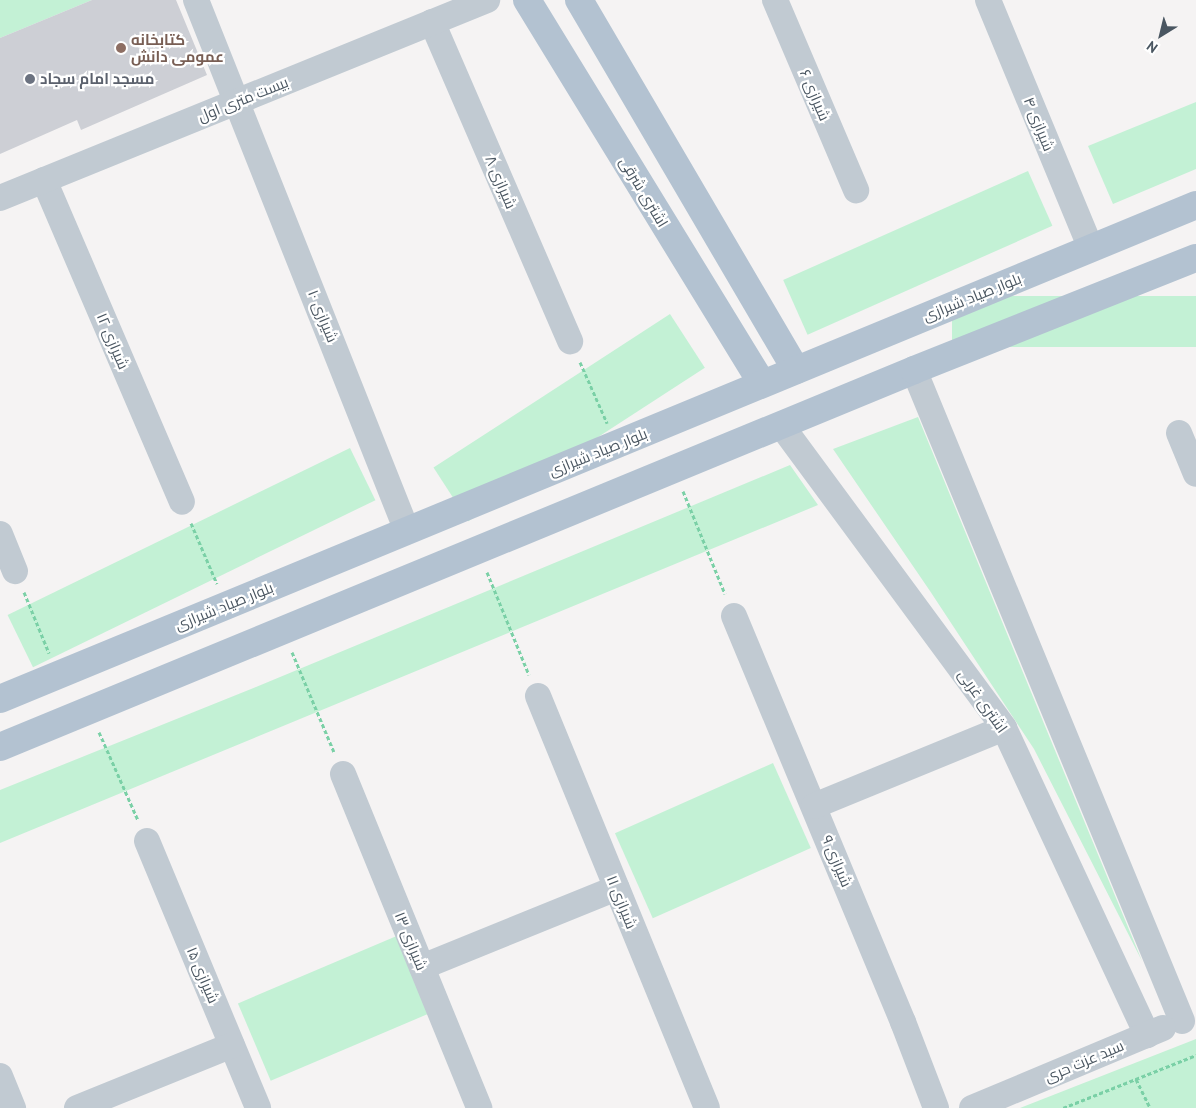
<!DOCTYPE html>
<meta charset="utf-8">
<style>
body{margin:0}
#map{position:relative;width:1196px;height:1108px;overflow:hidden;background:#f5f3f3;font-family:"PT Sans",Cairo,sans-serif}
div>[style]{position:absolute}
.green>*{inset:0;background:#c3f1d5;transform-origin:0 0}
.building>*{inset:0;background:#cdcfd5}
.path>*{height:3px;margin-top:-1.5px;transform-origin:0;background:repeating-linear-gradient(90deg,#7ad0a6 0 4px,transparent 0 6.5px)}
.minor>*{height:26px;margin:-13px;padding:0 13px;transform-origin:13px;border-radius:13px;background:#c1cad2}
.major>*{height:28px;margin:-14px;padding:0 14px;transform-origin:14px;border-radius:14px;background:#b3c2d1}
.dots>*{width:14px;height:14px;translate:-50% -50%;box-sizing:border-box;border:2px solid #fff;border-radius:50%}
span{translate:-50% -50%;white-space:nowrap;text-align:center;line-height:1.15;-webkit-text-stroke:4.5px #fff;paint-order:stroke}
.education-label{font-size:15px;color:#785e54;font-weight:700}
.left{translate:0 -50%;text-align:left}
.worship-label{font-size:15px;color:#5b616d;font-weight:700}
.street-label{font-size:15px;color:#4a5661}
.north{position:absolute;left:1136px;top:10px;width:50px;height:50px;-webkit-text-stroke:4px #fff;paint-order:stroke;rotate:216deg;font-size:14px;font-weight:700;line-height:20px;text-align:center;color:#4a5661}
.north::after{content:'';display:block;margin:auto;width:18px;height:22px;background:#4a5661;clip-path:polygon(50% 0,100% 100%,50% 72%,0 100%)}
</style>
<div id="map">
<div class="green">
<i style="clip-path:polygon(0 0,92px 0,0 38px)"></i>
<i style="clip-path:polygon(1196px 102px,1196px 169px,1113px 204px,1088px 146px)"></i>
<i style="left:1028px;top:171px;width:60px;height:268px;rotate:66deg"></i>
<i style="left:1196px;top:296px;width:51px;height:244px;rotate:90deg"></i>
<i style="left:670px;top:314px;width:64px;height:282px;rotate:57deg"></i>
<i style="clip-path:polygon(918px 417px,1054px 748px,1142px 961px,1034px 749px,930px 591px,833px 449px)"></i>
<i style="left:350px;top:448px;width:58px;height:381px;rotate:64deg"></i>
<i style="clip-path:polygon(790px 465px,818px 505px,0 843px,0 790px,256px 687px)"></i>
<i style="left:773px;top:763px;width:93px;height:173px;rotate:66deg"></i>
<i style="left:399px;top:935px;width:84px;height:175px;rotate:67deg"></i>
<i style="clip-path:polygon(1196px 1039px,1196px 1108px,1020px 1108px)"></i>
</div>
<div class="building">
<i style="clip-path:polygon(92px 0,176px 0,207px 75px,81px 130px,77px 120px,0 154px,0 38px)"></i>
</div>
<div class="path">
<i style="left:580px;top:362px;width:67px;rotate:66.1deg"></i>
<i style="left:683px;top:491px;width:111px;rotate:67.8deg"></i>
<i style="left:191px;top:523px;width:66px;rotate:66.9deg"></i>
<i style="left:487px;top:572px;width:111px;rotate:67.8deg"></i>
<i style="left:24px;top:592px;width:66px;rotate:67.7deg"></i>
<i style="left:292px;top:652px;width:108px;rotate:67.2deg"></i>
<i style="left:99px;top:732px;width:96px;rotate:66.1deg"></i>
<i style="left:1136px;top:1079px;width:32px;rotate:64deg"></i>
<i style="left:1063px;top:1108px;width:143px;rotate:-21.7deg"></i>
</div>
<div class="minor">
<i style="left:196px;top:0;width:571px;rotate:68.33deg"></i>
<i style="left:775px;top:0;width:207px;rotate:66.9deg"></i>
<i style="left:988px;top:0;width:269px;rotate:67.5deg"></i>
<i style="left:432px;top:22px;width:348px;rotate:66.6deg"></i>
<i style="left:44px;top:180px;width:350px;rotate:66.8deg"></i>
<i style="left:0;top:198px;width:526px;rotate:-22.13deg"></i>
<i style="left:914px;top:370px;width:704px;rotate:67.62deg"></i>
<i style="left:781px;top:425px;width:376px;rotate:53.6deg"></i>
<i style="left:1004px;top:728px;width:339px;rotate:65deg"></i>
<i style="left:1179px;top:433px;width:44px;rotate:67.5deg"></i>
<i style="left:0;top:534px;width:40px;rotate:68deg"></i>
<i style="left:734px;top:616px;width:440px;rotate:67.4deg"></i>
<i style="left:903px;top:1022px;width:92px;rotate:69deg"></i>
<i style="left:538px;top:696px;width:445px;rotate:67.7deg"></i>
<i style="left:343px;top:774px;width:361px;rotate:67.8deg"></i>
<i style="left:814px;top:806px;width:205px;rotate:-22.3deg"></i>
<i style="left:147px;top:841px;width:289px;rotate:67.4deg"></i>
<i style="left:422px;top:967px;width:210px;rotate:-22.1deg"></i>
<i style="left:0;top:1076px;width:35px;rotate:68deg"></i>
<i style="left:77px;top:1108px;width:167px;rotate:-22.1deg"></i>
<i style="left:972px;top:1108px;width:207px;rotate:-22.7deg"></i>
</div>
<div class="major">
<i style="left:527px;top:0;width:450px;rotate:58.5deg"></i>
<i style="left:579px;top:0;width:429px;rotate:59.6deg"></i>
<i style="left:0;top:699px;width:1294px;rotate:-22.44deg"></i>
<i style="left:0;top:747px;width:989px;rotate:-22.41deg"></i>
<i style="left:914px;top:370px;width:303px;rotate:-21.7deg"></i>
</div>
<div class="dots">
<i style="left:121px;top:48px;background:#8d6e63"></i>
<i style="left:30px;top:79px;background:#6b7280"></i>
</div>
<div class="education-label">
<span class="left" style="left:131px;top:48px">کتابخانه<br>عمومی دانش</span>
</div>
<div class="worship-label">
<span class="left" style="left:40px;top:79px">مسجد امام سجاد</span>
</div>
<div class="street-label">
<span style="left:815px;top:95px;rotate:67deg">شیرازی ۶</span>
<span style="left:243px;top:99px;rotate:-22deg">بیست متری اول</span>
<span style="left:1039px;top:124px;rotate:68deg">شیرازی ۴</span>
<span style="left:501px;top:182px;rotate:67deg">شیرازی ۸</span>
<span style="left:644px;top:192px;rotate:59deg">اشتری شرقی</span>
<span style="left:972px;top:297px;rotate:-22deg">بلوار صیاد شیرازی</span>
<span style="left:323px;top:316px;rotate:68deg">شیرازی ۱۰</span>
<span style="left:113px;top:341px;rotate:67deg">شیرازی ۱۲</span>
<span style="left:598px;top:452px;rotate:-22deg">بلوار صیاد شیرازی</span>
<span style="left:224px;top:606px;rotate:-22deg">بلوار صیاد شیرازی</span>
<span style="left:983px;top:701px;rotate:55deg">اشتری غربی</span>
<span style="left:837px;top:861px;rotate:67deg">شیرازی ۹</span>
<span style="left:622px;top:902px;rotate:68deg">شیرازی ۱۱</span>
<span style="left:411px;top:941px;rotate:68deg">شیرازی ۱۳</span>
<span style="left:203px;top:975px;rotate:67deg">شیرازی ۱۵</span>
<span style="left:1084px;top:1061px;rotate:-23deg">سید عزت حری</span>
</div>
<div class="north">N</div>
</div>
